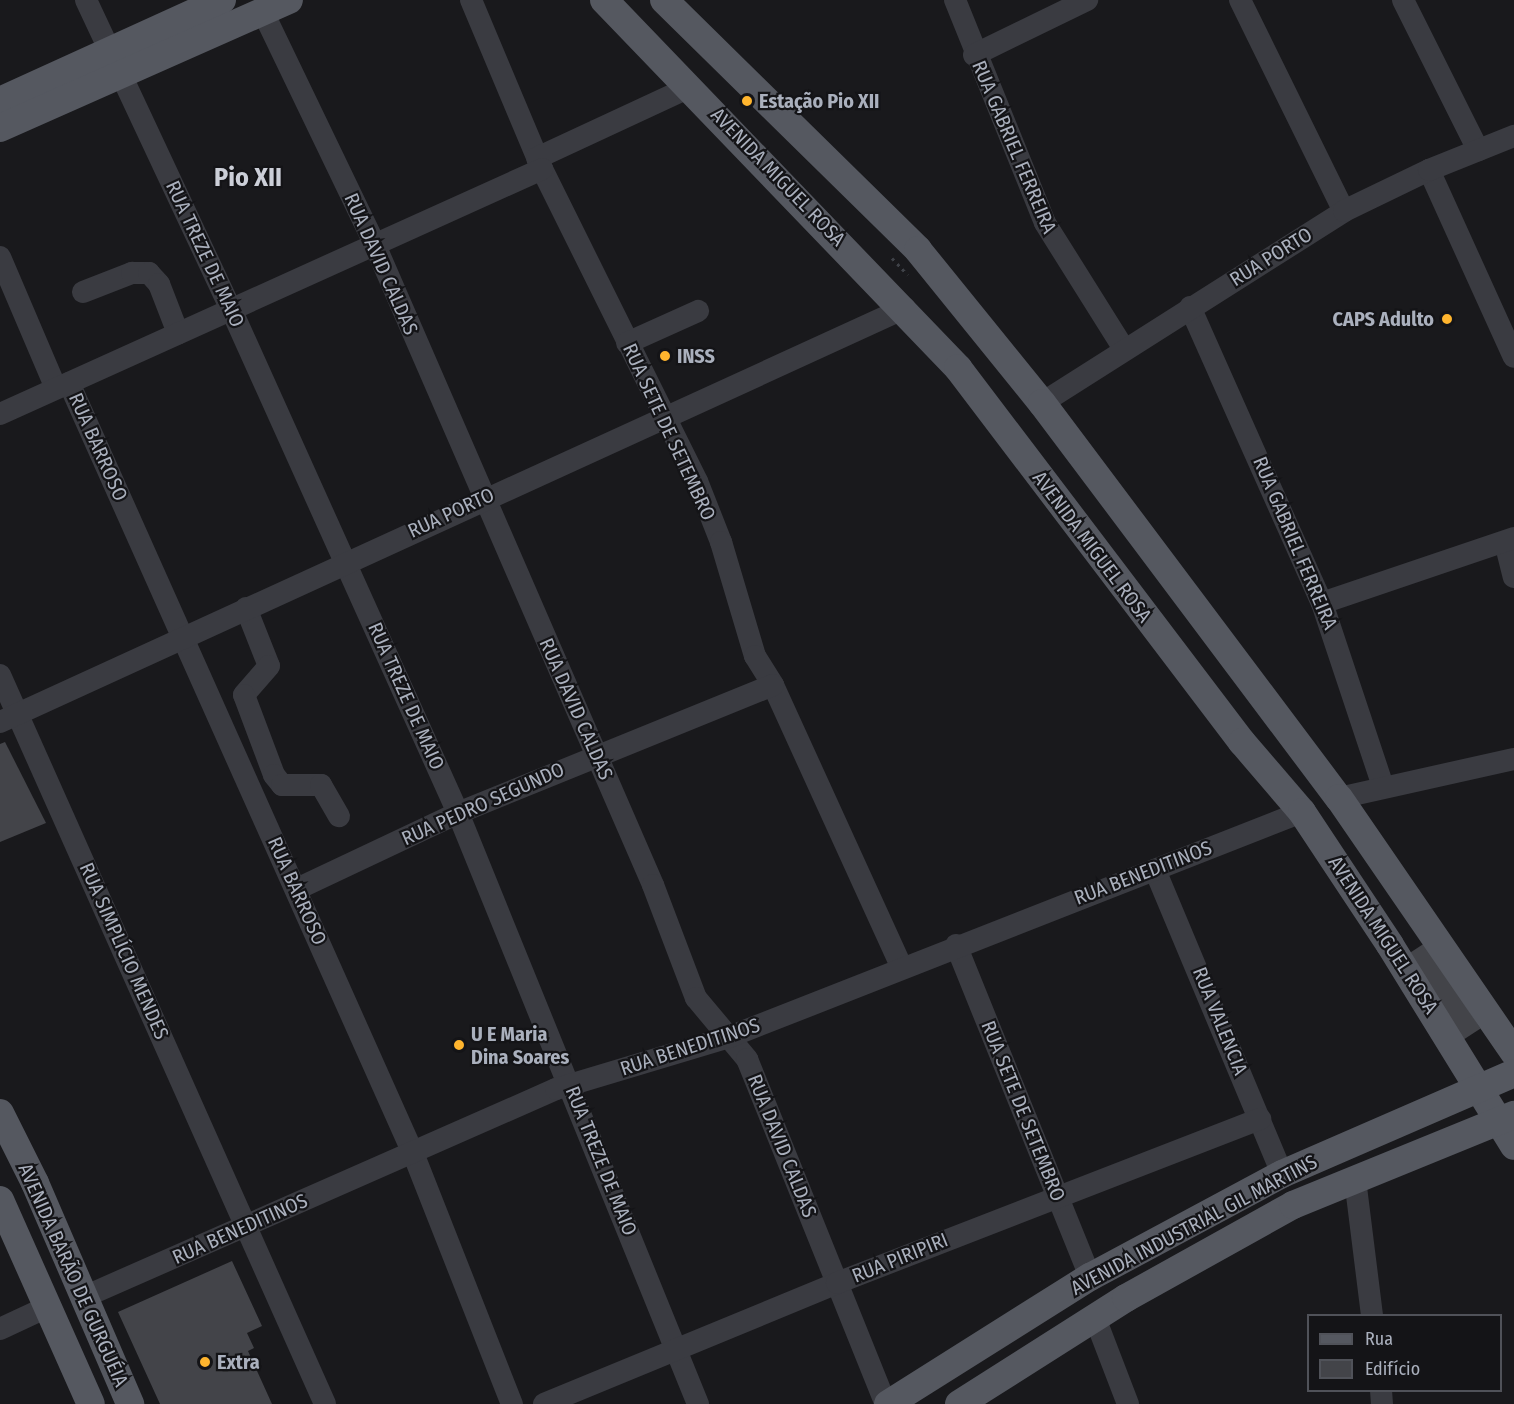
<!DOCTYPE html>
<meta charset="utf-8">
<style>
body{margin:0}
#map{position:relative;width:1514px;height:1404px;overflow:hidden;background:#19191c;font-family:"Fira Sans Condensed",sans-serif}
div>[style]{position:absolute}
.building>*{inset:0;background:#434449;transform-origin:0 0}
.path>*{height:3px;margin-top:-1.5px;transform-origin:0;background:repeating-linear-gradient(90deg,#3f4248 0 3px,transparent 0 7.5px)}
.minor>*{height:22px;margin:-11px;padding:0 11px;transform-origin:11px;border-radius:11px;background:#3a3b41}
.major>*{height:28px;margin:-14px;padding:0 14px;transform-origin:14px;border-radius:14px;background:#555860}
.dots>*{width:16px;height:16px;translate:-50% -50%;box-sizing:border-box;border:3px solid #141417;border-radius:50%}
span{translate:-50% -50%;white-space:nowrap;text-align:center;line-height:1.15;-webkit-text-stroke:4.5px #141417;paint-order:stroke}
.poi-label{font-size:20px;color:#aab0bd;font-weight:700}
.left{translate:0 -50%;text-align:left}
.right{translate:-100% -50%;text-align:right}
.street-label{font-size:20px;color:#aab0bd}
.district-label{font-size:26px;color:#cccfd8;font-weight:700}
.legend{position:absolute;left:1307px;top:1314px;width:195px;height:78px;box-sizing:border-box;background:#141417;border:2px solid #505259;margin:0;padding:8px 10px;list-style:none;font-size:18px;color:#aab0bd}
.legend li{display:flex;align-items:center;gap:12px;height:30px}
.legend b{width:30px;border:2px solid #505259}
</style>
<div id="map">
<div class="building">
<i style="clip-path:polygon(5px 742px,46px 823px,0 842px,0 744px)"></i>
<i style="left:1425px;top:943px;width:102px;height:21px;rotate:57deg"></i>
<i style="clip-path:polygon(232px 1261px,262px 1326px,247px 1333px,254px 1348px,248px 1351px,272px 1404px,160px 1404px,118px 1312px)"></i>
</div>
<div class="path">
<i style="left:892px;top:258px;width:23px;rotate:47deg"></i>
</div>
<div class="minor">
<i style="left:86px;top:0;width:341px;rotate:64.9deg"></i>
<i style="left:231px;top:309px;width:553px;rotate:65.75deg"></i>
<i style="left:458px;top:813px;width:638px;rotate:67.9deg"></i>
<i style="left:471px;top:0;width:183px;rotate:67.2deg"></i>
<i style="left:542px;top:169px;width:348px;rotate:63.6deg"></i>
<i style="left:697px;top:481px;width:66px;rotate:68.5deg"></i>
<i style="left:721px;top:542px;width:119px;rotate:73.4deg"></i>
<i style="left:755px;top:656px;width:34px;rotate:58deg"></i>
<i style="left:773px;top:685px;width:309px;rotate:65.5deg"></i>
<i style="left:955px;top:0;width:240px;rotate:68deg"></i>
<i style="left:1045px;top:223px;width:149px;rotate:57.9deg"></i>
<i style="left:1240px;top:0;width:235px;rotate:63.8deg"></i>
<i style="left:1403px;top:0;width:168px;rotate:63.4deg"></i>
<i style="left:263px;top:12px;width:259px;rotate:64.3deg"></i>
<i style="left:375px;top:245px;width:698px;rotate:66.52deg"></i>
<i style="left:653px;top:885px;width:121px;rotate:69.2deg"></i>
<i style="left:696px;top:998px;width:80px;rotate:50.1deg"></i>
<i style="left:747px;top:1059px;width:372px;rotate:68.1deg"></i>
<i style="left:974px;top:55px;width:126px;rotate:-26deg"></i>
<i style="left:537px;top:158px;width:169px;rotate:-24.9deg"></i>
<i style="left:1429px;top:170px;width:205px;rotate:65.6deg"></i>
<i style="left:0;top:257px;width:142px;rotate:66.9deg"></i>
<i style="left:83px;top:292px;width:53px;rotate:-21.2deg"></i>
<i style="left:132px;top:273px;width:17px"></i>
<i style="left:149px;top:273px;width:15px;rotate:48deg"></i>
<i style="left:159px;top:284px;width:53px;rotate:68.8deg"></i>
<i style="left:1190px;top:307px;width:324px;rotate:66deg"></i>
<i style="left:1322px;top:603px;width:193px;rotate:71.6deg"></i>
<i style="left:627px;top:343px;width:78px;rotate:-24.3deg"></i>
<i style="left:69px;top:383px;width:843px;rotate:65.93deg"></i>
<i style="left:413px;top:1153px;width:270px;rotate:68.5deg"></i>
<i style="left:1042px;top:403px;width:358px;rotate:-32.4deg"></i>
<i style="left:1344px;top:211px;width:94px;rotate:-25.8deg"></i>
<i style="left:1429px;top:170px;width:92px;rotate:-21.8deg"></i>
<i style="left:0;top:414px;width:595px;rotate:-24.32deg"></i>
<i style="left:1505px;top:542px;width:36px;rotate:76deg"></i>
<i style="left:1322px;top:603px;width:203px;rotate:-18.7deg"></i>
<i style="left:246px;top:608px;width:62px;rotate:68.4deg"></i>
<i style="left:269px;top:666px;width:38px;rotate:131deg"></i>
<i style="left:244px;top:695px;width:85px;rotate:69.4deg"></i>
<i style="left:274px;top:775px;width:13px;rotate:51deg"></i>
<i style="left:282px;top:785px;width:39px"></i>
<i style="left:321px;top:785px;width:36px;rotate:60deg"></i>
<i style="left:0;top:675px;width:798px;rotate:65.97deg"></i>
<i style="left:0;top:722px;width:995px;rotate:-24.58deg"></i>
<i style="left:1339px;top:798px;width:179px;rotate:-12.6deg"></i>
<i style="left:1155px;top:870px;width:329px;rotate:67.3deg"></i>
<i style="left:297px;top:889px;width:178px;rotate:-25.3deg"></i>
<i style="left:458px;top:813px;width:340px;rotate:-22.1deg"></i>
<i style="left:956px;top:945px;width:358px;rotate:68deg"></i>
<i style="left:1355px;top:1179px;width:138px;rotate:82.9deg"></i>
<i style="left:84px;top:1297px;width:516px;rotate:-23.78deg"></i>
<i style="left:556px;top:1089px;width:181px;rotate:-16.7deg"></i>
<i style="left:729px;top:1037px;width:616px;rotate:-21.44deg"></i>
<i style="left:1095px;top:1318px;width:92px;rotate:69deg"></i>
<i style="left:0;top:1329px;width:52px;rotate:-25.1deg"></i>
<i style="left:1381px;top:1390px;width:14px;rotate:86deg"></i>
<i style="left:544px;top:1404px;width:317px;rotate:-22.4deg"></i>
<i style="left:837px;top:1283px;width:454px;rotate:-21.2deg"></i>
</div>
<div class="major">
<i style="left:604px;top:0;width:511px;rotate:46.11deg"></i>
<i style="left:958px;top:368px;width:470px;rotate:52.8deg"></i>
<i style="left:1242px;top:742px;width:92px;rotate:49.4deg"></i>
<i style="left:1302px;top:812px;width:159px;rotate:56.5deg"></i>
<i style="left:1390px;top:945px;width:236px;rotate:58.3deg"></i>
<i style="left:664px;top:0;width:356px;rotate:44.5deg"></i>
<i style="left:918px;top:250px;width:197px;rotate:51deg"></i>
<i style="left:1042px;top:403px;width:494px;rotate:53.1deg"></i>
<i style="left:1339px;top:798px;width:309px;rotate:55.5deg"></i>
<i style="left:0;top:101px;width:244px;rotate:-24.5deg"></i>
<i style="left:0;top:128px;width:316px;rotate:-23.9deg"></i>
<i style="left:0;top:1113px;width:78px;rotate:63.4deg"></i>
<i style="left:35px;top:1183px;width:241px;rotate:66.7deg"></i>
<i style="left:0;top:1200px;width:223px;rotate:66deg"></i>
<i style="left:888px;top:1404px;width:239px;rotate:-32.2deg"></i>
<i style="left:1090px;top:1277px;width:218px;rotate:-28.2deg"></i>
<i style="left:1282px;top:1174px;width:253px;rotate:-23.5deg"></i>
<i style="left:959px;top:1404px;width:198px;rotate:-32.4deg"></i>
<i style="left:1126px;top:1298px;width:191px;rotate:-29.1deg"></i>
<i style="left:1293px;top:1205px;width:239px;rotate:-22.2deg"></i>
</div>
<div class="dots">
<i style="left:747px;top:101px;background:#ffb52e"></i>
<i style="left:1447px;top:319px;background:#ffb52e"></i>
<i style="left:665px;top:356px;background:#ffb52e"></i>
<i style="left:459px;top:1045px;background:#ffb52e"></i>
<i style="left:205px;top:1362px;background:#ffb52e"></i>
</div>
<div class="poi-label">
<span class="left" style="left:759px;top:101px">Estação Pio XII</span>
<span class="right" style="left:1434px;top:319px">CAPS Adulto</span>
<span class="left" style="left:677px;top:356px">INSS</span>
<span class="left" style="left:471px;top:1046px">U E Maria<br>Dina Soares</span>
<span class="left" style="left:217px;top:1362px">Extra</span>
</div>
<div class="street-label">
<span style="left:1014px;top:147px;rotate:67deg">RUA GABRIEL FERREIRA</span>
<span style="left:778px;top:177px;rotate:46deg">AVENIDA MIGUEL ROSA</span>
<span style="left:205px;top:254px;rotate:65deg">RUA TREZE DE MAIO</span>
<span style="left:1271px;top:257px;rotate:-32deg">RUA PORTO</span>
<span style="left:381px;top:264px;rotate:66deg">RUA DAVID CALDAS</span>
<span style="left:669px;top:432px;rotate:65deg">RUA SETE DE SETEMBRO</span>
<span style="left:98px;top:447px;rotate:66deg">RUA BARROSO</span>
<span style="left:451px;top:513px;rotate:-25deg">RUA PORTO</span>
<span style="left:1295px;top:543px;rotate:67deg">RUA GABRIEL FERREIRA</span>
<span style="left:1092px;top:547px;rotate:53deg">AVENIDA MIGUEL ROSA</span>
<span style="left:406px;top:696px;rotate:66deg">RUA TREZE DE MAIO</span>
<span style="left:576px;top:709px;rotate:66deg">RUA DAVID CALDAS</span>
<span style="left:483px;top:804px;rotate:-24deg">RUA PEDRO SEGUNDO</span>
<span style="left:1143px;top:873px;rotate:-21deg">RUA BENEDITINOS</span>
<span style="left:297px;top:891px;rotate:66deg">RUA BARROSO</span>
<span style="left:1383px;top:935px;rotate:57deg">AVENIDA MIGUEL ROSA</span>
<span style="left:124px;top:951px;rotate:66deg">RUA SIMPLÍCIO MENDES</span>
<span style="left:1220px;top:1021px;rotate:68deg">RUA VALENCIA</span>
<span style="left:690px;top:1047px;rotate:-18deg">RUA BENEDITINOS</span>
<span style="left:1023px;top:1111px;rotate:68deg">RUA SETE DE SETEMBRO</span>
<span style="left:782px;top:1146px;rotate:68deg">RUA DAVID CALDAS</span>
<span style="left:601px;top:1161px;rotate:68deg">RUA TREZE DE MAIO</span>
<span style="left:1194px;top:1225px;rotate:-28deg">AVENIDA INDUSTRIAL GIL MARTINS</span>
<span style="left:240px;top:1229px;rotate:-24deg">RUA BENEDITINOS</span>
<span style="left:900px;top:1258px;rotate:-22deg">RUA PIRIPIRI</span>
<span style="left:73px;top:1275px;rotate:66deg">AVENIDA BARÃO DE GURGUÉIA</span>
</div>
<div class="district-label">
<span style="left:248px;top:178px">Pio XII</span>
</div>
<ul class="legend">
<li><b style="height:8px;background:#555860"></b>Rua</li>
<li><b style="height:16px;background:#434449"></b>Edifício</li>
</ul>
</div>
